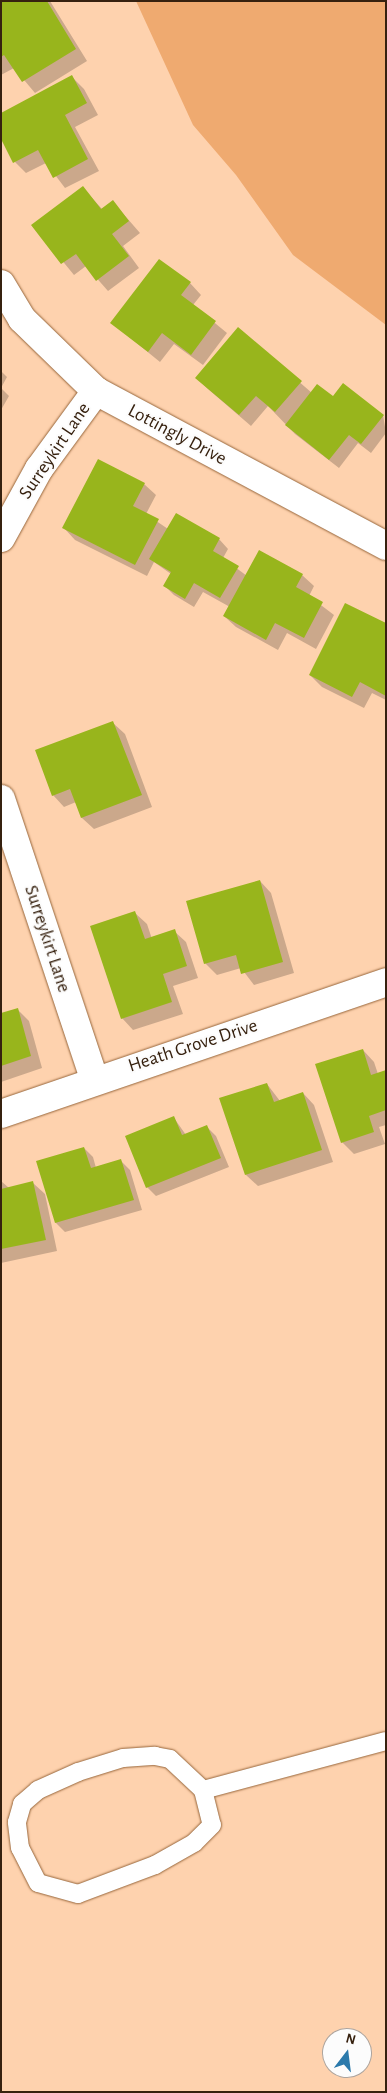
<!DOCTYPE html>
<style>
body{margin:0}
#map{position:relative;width:387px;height:2093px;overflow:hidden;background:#fed2ae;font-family:"Alegreya Sans",sans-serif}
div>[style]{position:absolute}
.green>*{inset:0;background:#efaa70}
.shadow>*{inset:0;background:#0003}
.building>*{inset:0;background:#98b51c}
.roads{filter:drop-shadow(0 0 1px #97663b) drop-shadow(0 0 1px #97663b)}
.service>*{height:18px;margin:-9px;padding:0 9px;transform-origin:9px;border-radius:9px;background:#fff}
.minor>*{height:28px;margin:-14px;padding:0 14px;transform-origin:14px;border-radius:14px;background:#fff}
span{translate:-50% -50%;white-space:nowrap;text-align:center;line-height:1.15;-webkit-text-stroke:4px #fcfcfc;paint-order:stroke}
.street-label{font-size:19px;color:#36210f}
.frame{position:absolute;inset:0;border:2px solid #36210f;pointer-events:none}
.north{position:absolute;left:322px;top:2028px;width:50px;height:50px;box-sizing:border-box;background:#fcfcfc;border:1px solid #ada49d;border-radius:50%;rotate:15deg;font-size:14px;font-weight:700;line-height:20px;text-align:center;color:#36210f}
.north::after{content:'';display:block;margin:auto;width:18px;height:22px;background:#2b7aac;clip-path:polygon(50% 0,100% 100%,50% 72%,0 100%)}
</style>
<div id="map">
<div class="green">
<i style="clip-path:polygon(136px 1px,386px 1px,386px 325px,293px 255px,236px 175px,193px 125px)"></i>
</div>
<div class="shadow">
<i style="clip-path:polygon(50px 1px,87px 61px,35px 93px,14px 68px,1px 75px,1px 2px)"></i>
<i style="clip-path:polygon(72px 77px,84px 89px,98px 115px,75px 127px,99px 171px,65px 188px,46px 163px,26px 173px,15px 162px)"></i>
<i style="clip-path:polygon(83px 188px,102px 209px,113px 202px,140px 233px,123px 246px,139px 268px,108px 291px,86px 266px,74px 275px,33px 225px)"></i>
<i style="clip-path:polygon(190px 283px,201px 295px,193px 305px,227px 333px,203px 365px,174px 344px,160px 362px,112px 323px)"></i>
<i style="clip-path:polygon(238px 329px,312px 393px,383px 415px,386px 433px,371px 453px,358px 443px,339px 468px,295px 434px,268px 406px,251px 426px,208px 389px,197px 378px)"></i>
<i style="clip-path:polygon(1px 371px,7px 377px,1px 388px,9px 396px,1px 410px)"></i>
<i style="clip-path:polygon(144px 484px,156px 495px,146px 514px,168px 529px,176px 515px,219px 539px,228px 549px,223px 558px,247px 576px,302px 575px,314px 586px,309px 596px,334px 615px,316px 649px,287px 633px,278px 650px,236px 627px,224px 616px,230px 607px,203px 592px,194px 607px,174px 595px,165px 586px,171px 574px,154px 562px,147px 576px,75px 540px,64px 528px)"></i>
<i style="clip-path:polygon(386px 625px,386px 700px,372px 693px,364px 708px,322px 687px,310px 675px)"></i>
<i style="clip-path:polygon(113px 723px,125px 734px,152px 807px,94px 829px,82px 818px,76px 802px,64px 807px,53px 795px)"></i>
<i style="clip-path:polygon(260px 881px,271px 893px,294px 973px,254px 985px,241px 968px,217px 975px,205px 963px)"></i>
<i style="clip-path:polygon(135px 913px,147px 924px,152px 939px,174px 931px,186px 942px,198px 978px,173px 986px,183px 1014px,133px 1030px,122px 1018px)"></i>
<i style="clip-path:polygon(17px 1009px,29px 1021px,42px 1068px,1px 1082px,1px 1015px)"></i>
<i style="clip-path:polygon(363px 1050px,374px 1062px,378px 1074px,386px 1071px,386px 1125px,379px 1127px,385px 1144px,354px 1154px,342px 1142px)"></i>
<i style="clip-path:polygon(267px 1084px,280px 1101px,303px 1093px,314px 1105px,333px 1162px,258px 1186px,246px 1175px)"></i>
<i style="clip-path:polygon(174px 1118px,186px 1135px,207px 1127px,216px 1136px,229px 1167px,156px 1196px,147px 1187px)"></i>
<i style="clip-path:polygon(84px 1148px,93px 1157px,96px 1168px,121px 1161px,130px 1170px,142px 1210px,65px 1232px,56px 1223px,38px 1162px)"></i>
<i style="clip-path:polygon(1px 1181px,9px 1188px,33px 1183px,45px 1194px,57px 1251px,1px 1263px)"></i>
</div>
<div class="building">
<i style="clip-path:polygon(1px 1px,47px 1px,76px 49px,22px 82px,4px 55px,1px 57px)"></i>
<i style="clip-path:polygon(72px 75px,87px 103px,65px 115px,88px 159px,53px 178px,38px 150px,13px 163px,1px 139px,1px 113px)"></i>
<i style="clip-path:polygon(83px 186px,101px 209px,113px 200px,129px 221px,112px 234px,129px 256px,96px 281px,76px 254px,61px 264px,31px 225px)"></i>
<i style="clip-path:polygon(159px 259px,191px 282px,181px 295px,216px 321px,191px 355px,162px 333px,148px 352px,110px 323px)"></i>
<i style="clip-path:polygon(238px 327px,302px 381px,275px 412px,256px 396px,239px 415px,195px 378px)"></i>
<i style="clip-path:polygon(343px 383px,384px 415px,361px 444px,349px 435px,329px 460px,285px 425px,317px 384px,333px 396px)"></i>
<i style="clip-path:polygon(98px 459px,145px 483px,133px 506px,159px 519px,135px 565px,62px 528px)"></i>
<i style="clip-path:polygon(176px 513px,220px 538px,213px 551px,239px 566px,220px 598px,194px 583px,185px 599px,163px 586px,171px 572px,149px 559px)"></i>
<i style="clip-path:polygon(259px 550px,303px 574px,296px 587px,323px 602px,304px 638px,275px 623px,266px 640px,223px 616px)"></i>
<i style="clip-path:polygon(345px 603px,386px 623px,386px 696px,360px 682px,352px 697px,309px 675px)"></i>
<i style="clip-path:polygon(113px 721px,142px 795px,81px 818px,70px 789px,52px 796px,35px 750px)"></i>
<i style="clip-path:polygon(260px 880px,283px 962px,241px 974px,236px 955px,204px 964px,186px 901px)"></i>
<i style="clip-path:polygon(135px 911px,145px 939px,175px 929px,187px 966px,163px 974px,172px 1002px,121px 1019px,90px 926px)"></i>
<i style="clip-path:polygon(18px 1008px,31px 1056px,1px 1066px,1px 1013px)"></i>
<i style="clip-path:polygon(363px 1049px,371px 1075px,386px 1070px,386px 1110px,369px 1116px,374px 1132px,341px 1143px,315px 1064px)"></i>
<i style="clip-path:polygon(267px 1083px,274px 1102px,303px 1092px,322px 1150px,245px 1175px,219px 1098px)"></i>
<i style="clip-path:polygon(174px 1116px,182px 1135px,207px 1125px,221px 1158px,146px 1188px,125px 1136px)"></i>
<i style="clip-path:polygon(84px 1147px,91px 1168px,121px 1159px,134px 1200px,55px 1223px,36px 1161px)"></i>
<i style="clip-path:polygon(33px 1181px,46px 1240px,1px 1249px,1px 1189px)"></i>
</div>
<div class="roads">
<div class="service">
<i style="left:155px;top:1756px;width:15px;rotate:11deg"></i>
<i style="left:170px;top:1759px;width:45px;rotate:43.2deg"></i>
<i style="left:203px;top:1790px;width:36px;rotate:76deg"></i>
<i style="left:212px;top:1825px;width:25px;rotate:135deg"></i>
<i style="left:194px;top:1843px;width:45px;rotate:150.6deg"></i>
<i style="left:155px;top:1865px;width:82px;rotate:159.4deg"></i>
<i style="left:78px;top:1894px;width:41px;rotate:-164.6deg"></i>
<i style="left:38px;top:1883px;width:39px;rotate:-117deg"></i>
<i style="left:20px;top:1848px;width:26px;rotate:-97deg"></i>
<i style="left:17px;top:1822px;width:19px;rotate:-74deg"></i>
<i style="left:22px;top:1804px;width:21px;rotate:-41deg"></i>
<i style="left:38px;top:1790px;width:44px;rotate:-24.2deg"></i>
<i style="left:78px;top:1772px;width:47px;rotate:-17.3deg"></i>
<i style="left:123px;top:1758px;width:32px;rotate:-4deg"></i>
<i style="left:203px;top:1790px;width:189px;rotate:-15deg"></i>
</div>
<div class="minor">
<i style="left:1px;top:284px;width:41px;rotate:59deg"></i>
<i style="left:22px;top:319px;width:103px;rotate:44.2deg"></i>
<i style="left:96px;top:391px;width:329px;rotate:28.1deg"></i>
<i style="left:1px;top:538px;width:79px;rotate:-61.2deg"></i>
<i style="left:39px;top:469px;width:97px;rotate:-53.8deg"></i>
<i style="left:1px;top:799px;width:295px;rotate:71.6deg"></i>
<i style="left:1px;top:1114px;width:407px;rotate:-18.9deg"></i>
</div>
</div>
<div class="street-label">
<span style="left:177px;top:435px;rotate:28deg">Lottingly Drive</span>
<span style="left:55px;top:451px;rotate:-56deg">Surreykirt Lane</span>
<span style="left:47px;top:939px;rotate:72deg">Surreykirt Lane</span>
<span style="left:193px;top:1046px;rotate:-18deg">Heath Grove Drive</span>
</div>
<div class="frame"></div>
<div class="north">N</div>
</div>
